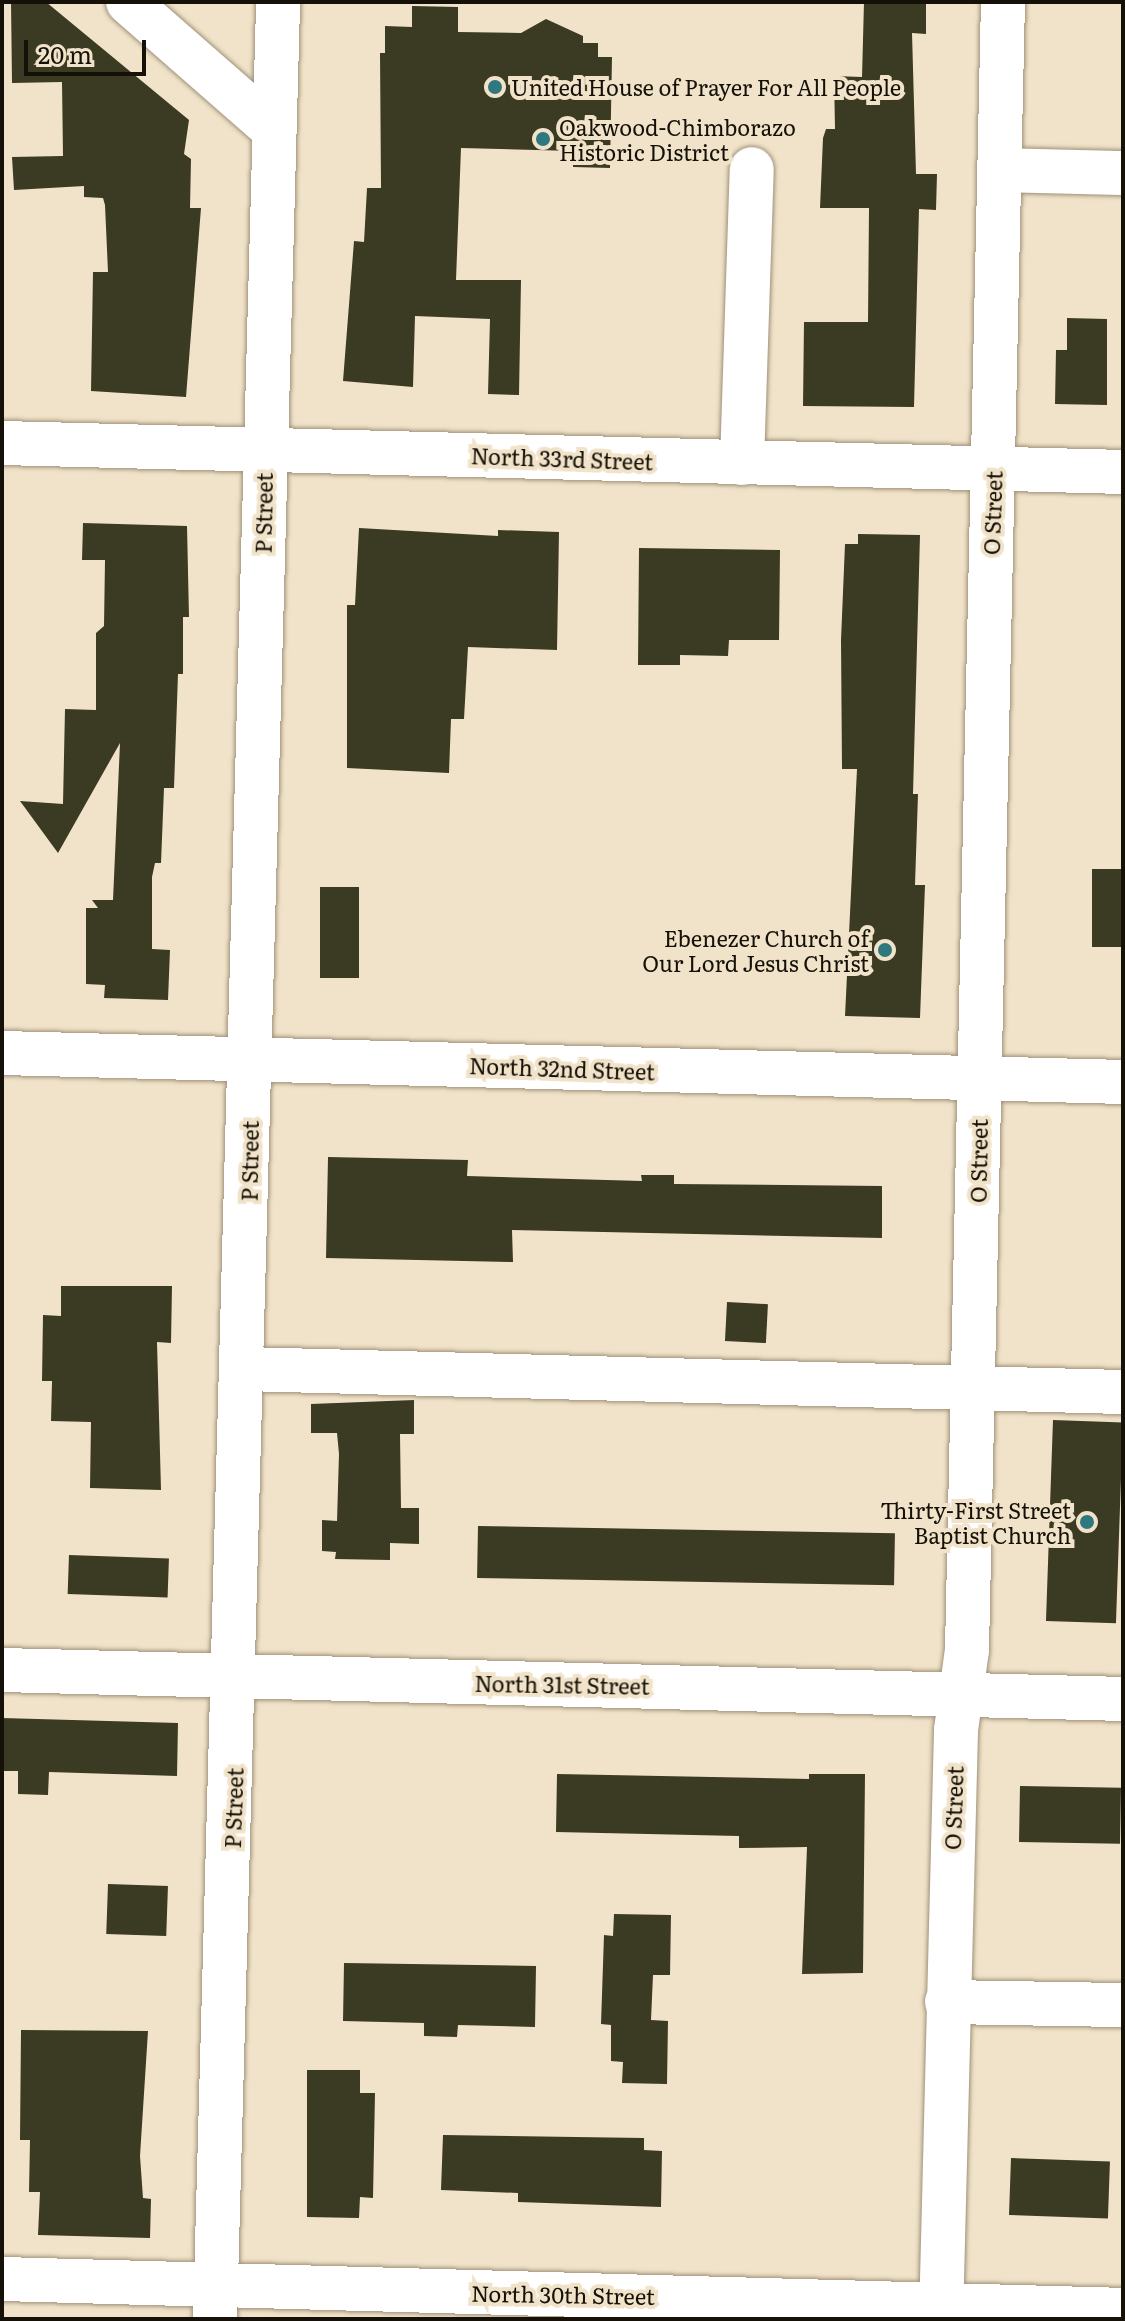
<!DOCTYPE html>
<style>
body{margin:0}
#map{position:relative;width:1125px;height:2321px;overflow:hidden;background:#f1e3c9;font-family:Literata,serif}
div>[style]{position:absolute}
.building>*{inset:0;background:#3b3a22;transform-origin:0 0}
.roads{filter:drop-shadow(0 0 2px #9f9179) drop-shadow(0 0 2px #9f9179)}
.minor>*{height:44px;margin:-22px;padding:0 22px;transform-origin:22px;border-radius:22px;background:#fff}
.dots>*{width:22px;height:22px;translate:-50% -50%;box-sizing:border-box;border:4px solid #f1e3c9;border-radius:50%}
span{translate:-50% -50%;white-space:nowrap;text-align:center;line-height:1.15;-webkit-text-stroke:8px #f1e3c9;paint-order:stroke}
.poi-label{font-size:22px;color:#161108}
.left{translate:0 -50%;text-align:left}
.right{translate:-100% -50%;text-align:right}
.street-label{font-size:22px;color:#161108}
.frame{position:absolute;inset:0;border:4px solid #161108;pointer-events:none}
.scale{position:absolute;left:24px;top:40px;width:122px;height:36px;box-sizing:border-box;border:4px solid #161108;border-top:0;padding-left:10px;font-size:24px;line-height:28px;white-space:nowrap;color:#161108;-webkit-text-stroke:6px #f1e3c9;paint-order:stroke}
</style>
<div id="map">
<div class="building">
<i style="clip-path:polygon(11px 2px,46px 2px,189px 120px,184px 154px,191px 159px,190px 208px,201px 208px,186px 397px,91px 391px,93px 272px,108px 272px,105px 205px,103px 198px,84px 197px,84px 186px,14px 190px,12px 157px,63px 156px,62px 82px,12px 83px)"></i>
<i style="clip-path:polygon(864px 2px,926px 2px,926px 34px,912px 33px,916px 174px,937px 174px,936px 210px,919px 209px,914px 407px,803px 406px,804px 322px,868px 322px,869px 208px,820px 208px,823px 138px,826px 129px,835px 129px,834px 76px,862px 77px)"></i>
<i style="clip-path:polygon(412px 6px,458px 7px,458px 32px,521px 33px,546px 19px,583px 36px,583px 43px,598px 43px,598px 57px,612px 57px,610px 168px,573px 167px,573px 151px,461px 148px,456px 280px,521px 280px,519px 395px,488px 394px,490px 319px,415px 316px,413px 387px,343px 381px,354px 241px,364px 242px,367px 188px,381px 188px,380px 53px,385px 53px,385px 26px,412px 27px)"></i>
<i style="clip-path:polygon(1067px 318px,1107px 319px,1107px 405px,1055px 404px,1056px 350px,1067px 350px)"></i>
<i style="clip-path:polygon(83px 523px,187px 526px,189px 617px,183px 617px,183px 674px,178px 674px,174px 788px,164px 788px,161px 863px,155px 863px,152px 877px,152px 949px,170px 950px,168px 1000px,104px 998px,105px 985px,86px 984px,86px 908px,98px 908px,92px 900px,113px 900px,120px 743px,58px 853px,20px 801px,63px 804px,65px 709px,96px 710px,96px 633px,104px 626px,105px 560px,82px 560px)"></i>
<i style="clip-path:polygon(359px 528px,498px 536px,498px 530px,559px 532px,557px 650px,468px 647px,464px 719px,451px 719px,449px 773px,347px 768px,347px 605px,355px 605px)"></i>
<i style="clip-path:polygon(858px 534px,920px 535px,913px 794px,918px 794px,915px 885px,925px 885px,920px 1018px,845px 1016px,857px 769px,842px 769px,841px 640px,845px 544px,858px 544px)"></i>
<i style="clip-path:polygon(639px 548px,780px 550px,779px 640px,729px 640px,728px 656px,680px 655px,680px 665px,638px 665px)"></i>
<i style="left:1092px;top:869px;width:31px;height:78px"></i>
<i style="left:320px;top:887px;width:39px;height:91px"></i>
<i style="clip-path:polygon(328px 1157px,468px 1160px,467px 1176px,642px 1181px,641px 1175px,674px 1175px,674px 1184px,882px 1186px,882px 1238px,512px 1230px,513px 1262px,326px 1258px)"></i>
<i style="clip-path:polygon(61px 1286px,172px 1286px,171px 1343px,157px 1342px,161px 1490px,90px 1488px,91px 1422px,51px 1421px,52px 1381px,42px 1381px,43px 1315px,61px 1316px)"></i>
<i style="left:727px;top:1302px;width:41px;height:39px;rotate:3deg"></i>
<i style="clip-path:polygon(414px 1400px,414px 1434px,400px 1434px,401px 1508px,419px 1508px,419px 1544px,390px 1543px,390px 1560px,335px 1559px,336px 1552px,322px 1551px,322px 1520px,337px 1521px,339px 1454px,337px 1433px,311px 1433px,311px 1404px)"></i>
<i style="left:1053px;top:1420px;width:70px;height:201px;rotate:2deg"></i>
<i style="left:478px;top:1526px;width:417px;height:52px;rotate:1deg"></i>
<i style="left:69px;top:1555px;width:100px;height:39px;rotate:2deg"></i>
<i style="clip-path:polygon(2px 1718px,178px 1723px,177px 1776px,49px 1772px,48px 1795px,18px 1794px,18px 1771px,2px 1771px)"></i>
<i style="clip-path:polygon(557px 1774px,809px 1779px,809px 1774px,865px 1774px,863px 1973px,802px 1974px,807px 1847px,739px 1848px,739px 1836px,556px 1832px)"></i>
<i style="left:1020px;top:1786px;width:101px;height:56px;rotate:1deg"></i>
<i style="left:108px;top:1884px;width:60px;height:50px;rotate:2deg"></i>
<i style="clip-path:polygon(614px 1914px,671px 1915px,670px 1975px,653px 1975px,651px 2020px,668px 2021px,667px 2084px,622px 2083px,623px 2062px,611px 2061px,611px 2025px,601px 2024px,604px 1935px,613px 1936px)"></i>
<i style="clip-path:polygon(344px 1963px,536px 1966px,535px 2027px,458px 2025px,457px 2037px,424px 2036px,424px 2023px,343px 2021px)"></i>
<i style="clip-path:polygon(21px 2030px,148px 2031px,140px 2156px,143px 2198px,151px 2199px,150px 2238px,38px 2235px,40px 2192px,29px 2192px,30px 2140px,20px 2140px)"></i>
<i style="clip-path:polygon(307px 2070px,360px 2070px,360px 2093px,375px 2093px,373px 2198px,360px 2197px,359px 2218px,307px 2217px)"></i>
<i style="clip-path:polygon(443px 2135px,644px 2138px,644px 2150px,662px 2151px,661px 2207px,518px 2202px,518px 2193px,441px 2190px)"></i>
<i style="left:1011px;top:2158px;width:99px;height:57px;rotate:2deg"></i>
</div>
<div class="roads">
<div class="minor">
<i style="left:128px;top:2px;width:190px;rotate:41.2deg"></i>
<i style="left:1000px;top:170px;width:123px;rotate:1.4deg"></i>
<i style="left:2px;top:443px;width:1121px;rotate:1.48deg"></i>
<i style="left:742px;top:463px;width:294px;rotate:-88.1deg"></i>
<i style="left:2px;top:1053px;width:1121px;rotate:1.48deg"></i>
<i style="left:244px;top:1369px;width:879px;rotate:1.5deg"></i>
<i style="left:2px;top:1670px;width:1121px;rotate:1.48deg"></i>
<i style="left:947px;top:2002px;width:176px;rotate:1deg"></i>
<i style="left:2px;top:2279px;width:1121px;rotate:1.58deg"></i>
<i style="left:215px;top:2319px;width:2318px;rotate:-88.44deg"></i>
<i style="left:941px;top:2319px;width:589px;rotate:-88.54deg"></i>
<i style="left:956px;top:1730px;width:81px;rotate:-82.2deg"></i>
<i style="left:967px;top:1650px;width:1648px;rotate:-88.75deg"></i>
</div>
</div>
<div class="dots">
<i style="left:495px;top:87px;background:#2f7880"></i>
<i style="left:543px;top:139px;background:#2f7880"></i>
<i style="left:885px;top:950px;background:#2f7880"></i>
<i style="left:1087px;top:1522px;background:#2f7880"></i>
</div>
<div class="poi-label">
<span class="left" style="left:511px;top:87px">United House of Prayer For All People</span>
<span class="left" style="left:559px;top:139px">Oakwood-Chimborazo<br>Historic District</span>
<span class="right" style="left:869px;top:950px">Ebenezer Church of<br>Our Lord Jesus Christ</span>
<span class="right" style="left:1071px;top:1522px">Thirty-First Street<br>Baptist Church</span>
</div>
<div class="street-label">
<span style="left:562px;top:458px;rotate:2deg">North 33rd Street</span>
<span style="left:263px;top:513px;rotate:-89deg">P Street</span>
<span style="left:992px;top:513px;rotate:-88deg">O Street</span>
<span style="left:562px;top:1068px;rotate:2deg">North 32nd Street</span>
<span style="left:249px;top:1161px;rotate:-89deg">P Street</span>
<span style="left:978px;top:1161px;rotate:-89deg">O Street</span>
<span style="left:562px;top:1684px;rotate:1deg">North 31st Street</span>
<span style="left:233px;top:1808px;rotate:-88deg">P Street</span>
<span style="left:953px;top:1808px;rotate:-88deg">O Street</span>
<span style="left:563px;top:2294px;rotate:1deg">North 30th Street</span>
</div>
<div class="frame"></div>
<div class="scale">20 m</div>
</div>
